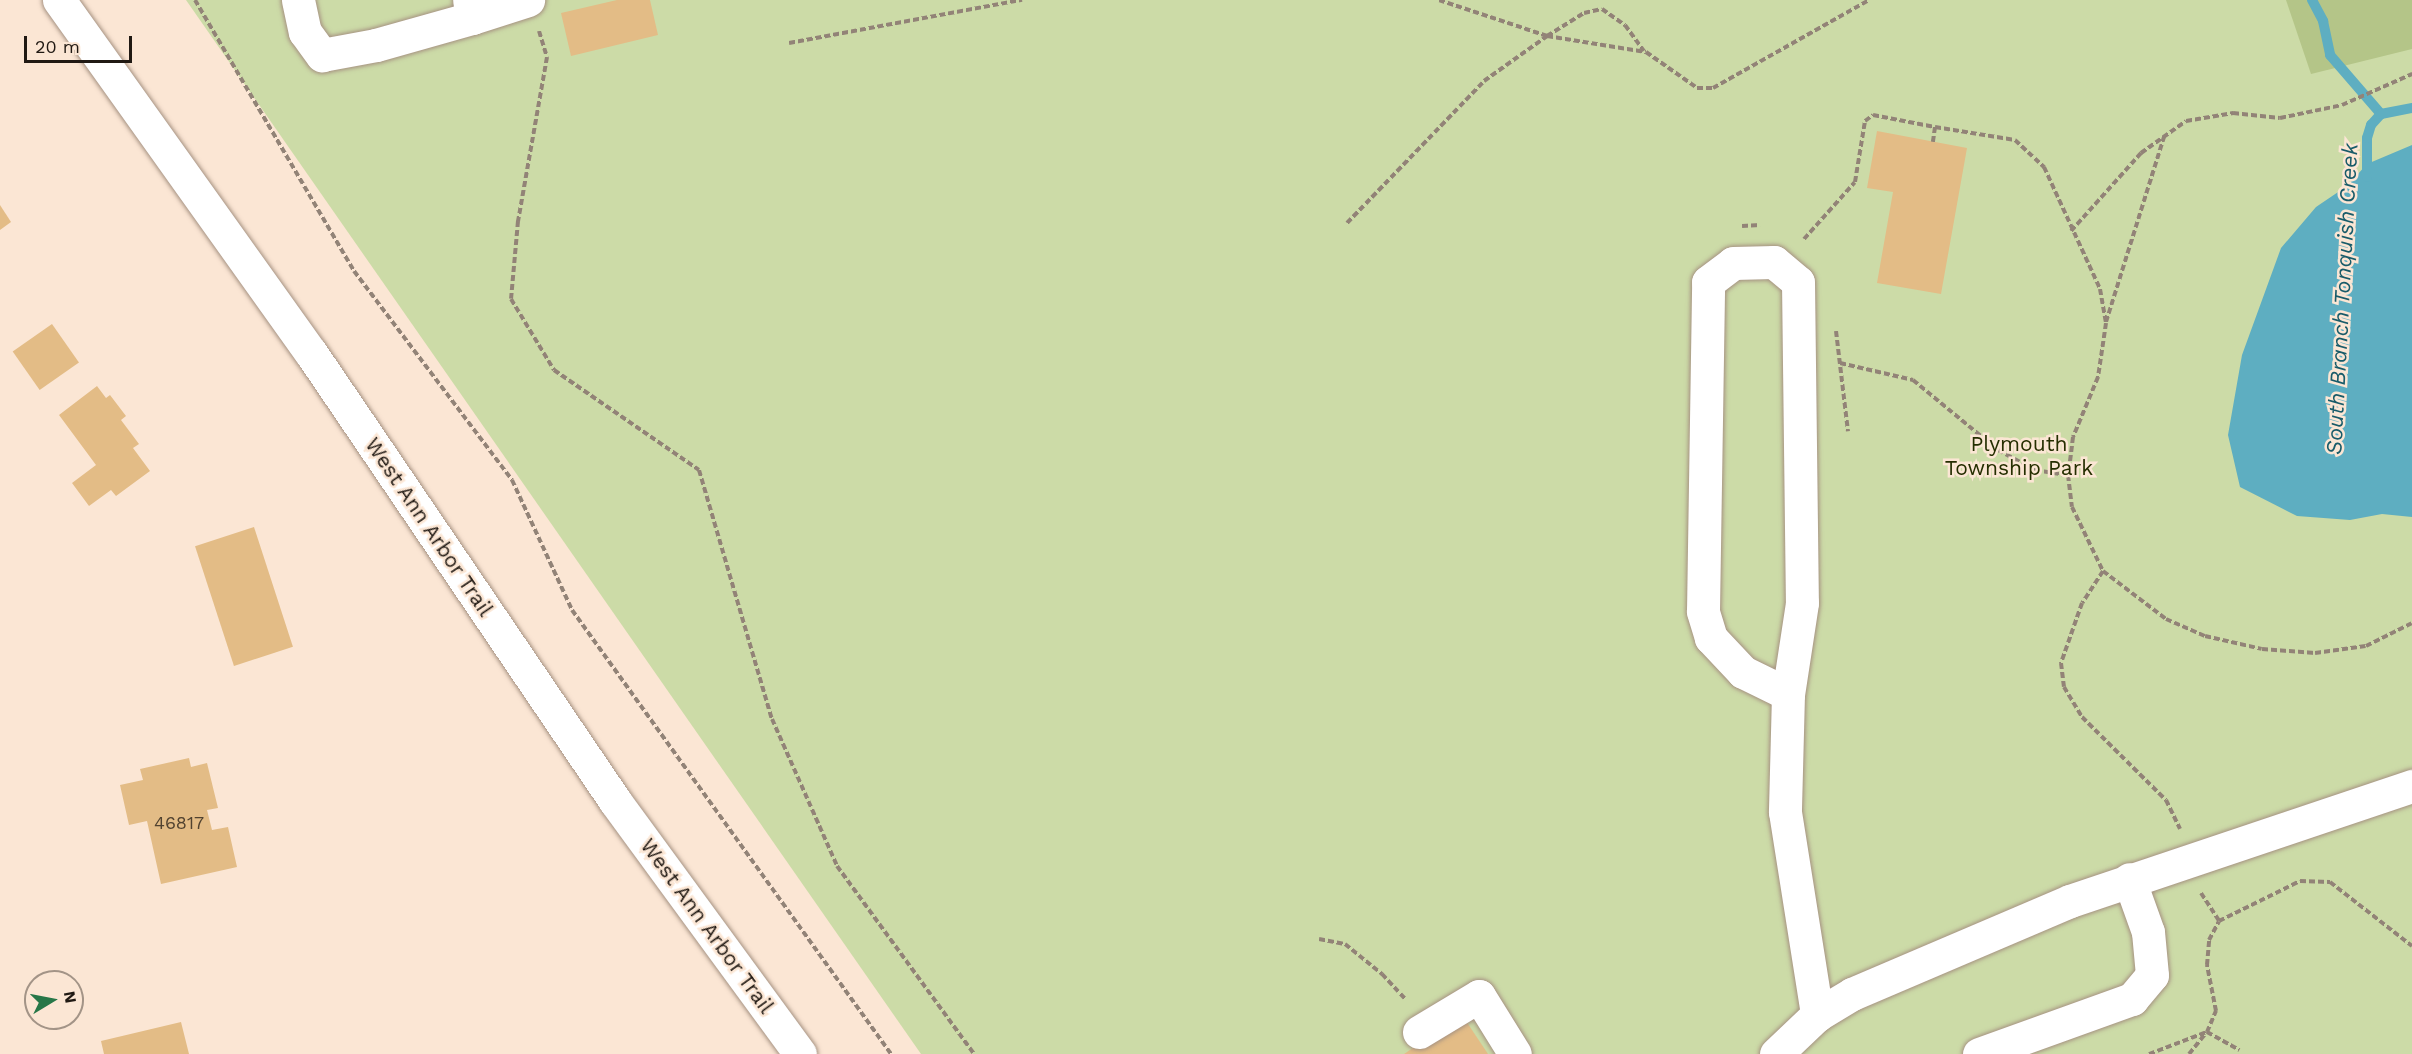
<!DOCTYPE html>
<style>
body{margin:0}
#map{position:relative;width:2412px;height:1054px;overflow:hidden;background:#fbe6d4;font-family:"Work Sans",sans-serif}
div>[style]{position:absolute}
.green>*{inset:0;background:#ccdba7}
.forest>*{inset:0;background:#b4c588}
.water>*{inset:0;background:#5eaec1}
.stream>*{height:10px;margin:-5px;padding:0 5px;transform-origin:5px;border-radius:5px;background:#5eaec1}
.building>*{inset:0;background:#e3bc86;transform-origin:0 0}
.path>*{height:4px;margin-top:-2px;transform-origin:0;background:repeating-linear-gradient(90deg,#928377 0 6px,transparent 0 9px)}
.roads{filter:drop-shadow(0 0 2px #a69282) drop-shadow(0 0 2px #a69282)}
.minor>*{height:33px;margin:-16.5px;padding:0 16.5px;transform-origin:16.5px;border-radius:16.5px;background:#fff}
span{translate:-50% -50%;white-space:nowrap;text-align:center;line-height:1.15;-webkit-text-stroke:5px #fbe6d4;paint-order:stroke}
.number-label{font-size:18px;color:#514230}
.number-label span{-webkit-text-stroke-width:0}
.park-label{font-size:21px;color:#252e00}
.street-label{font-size:21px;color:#201913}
.water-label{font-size:22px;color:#185b69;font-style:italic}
.north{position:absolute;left:24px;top:970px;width:60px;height:60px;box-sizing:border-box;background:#fbe6d4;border:2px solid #a39487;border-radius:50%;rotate:80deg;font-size:16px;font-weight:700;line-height:24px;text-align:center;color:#201913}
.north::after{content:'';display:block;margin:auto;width:21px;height:27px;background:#277748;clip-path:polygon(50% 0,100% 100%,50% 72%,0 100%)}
.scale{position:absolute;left:24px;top:36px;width:108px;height:27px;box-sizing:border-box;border:3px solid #201913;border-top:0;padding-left:8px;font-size:18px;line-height:21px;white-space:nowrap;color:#201913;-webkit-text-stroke:4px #fbe6d4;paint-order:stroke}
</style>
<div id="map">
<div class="green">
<i style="clip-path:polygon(186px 0,2412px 0,2412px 1054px,921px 1054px)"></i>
</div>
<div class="forest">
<i style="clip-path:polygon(2286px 0,2412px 0,2412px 49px,2311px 74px)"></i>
</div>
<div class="water">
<i style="clip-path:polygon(2412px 145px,2412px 517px,2382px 514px,2350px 520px,2297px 516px,2240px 487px,2228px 435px,2242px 355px,2281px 248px,2316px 207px,2347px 186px,2367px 164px)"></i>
</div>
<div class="stream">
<i style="left:2312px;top:0;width:24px;rotate:62deg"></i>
<i style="left:2323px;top:21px;width:35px;rotate:78deg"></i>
<i style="left:2330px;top:55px;width:78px;rotate:49.2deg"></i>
<i style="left:2367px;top:177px;width:39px;rotate:-90deg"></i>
<i style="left:2367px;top:138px;width:14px;rotate:-73deg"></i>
<i style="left:2371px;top:125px;width:15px;rotate:-48deg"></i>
<i style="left:2381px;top:114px;width:32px;rotate:-11deg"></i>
</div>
<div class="building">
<i style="clip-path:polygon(617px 0,650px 0,658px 35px,571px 56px,561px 13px)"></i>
<i style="clip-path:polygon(1877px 131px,1967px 148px,1941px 294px,1877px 283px,1893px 192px,1867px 188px)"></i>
<i style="clip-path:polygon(0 205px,11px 222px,0 230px)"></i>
<i style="left:52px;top:324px;width:47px;height:48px;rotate:55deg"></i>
<i style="clip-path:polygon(97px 386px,106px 398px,110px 395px,126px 416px,121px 420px,139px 444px,133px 448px,150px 471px,116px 496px,111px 490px,89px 506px,72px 483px,96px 465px,59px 415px)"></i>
<i style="left:254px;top:527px;width:126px;height:62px;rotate:72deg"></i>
<i style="clip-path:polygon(189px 758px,191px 767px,207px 763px,218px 808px,207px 810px,212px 830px,228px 827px,237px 867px,161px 884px,147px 821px,129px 825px,120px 785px,143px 780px,140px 769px)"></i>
<i style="clip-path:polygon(1462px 1015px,1488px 1054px,1404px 1054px)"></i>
<i style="clip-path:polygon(181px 1022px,189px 1054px,104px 1054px,101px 1041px)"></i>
</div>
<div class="path">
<i style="left:195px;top:0;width:314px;rotate:59.6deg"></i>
<i style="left:354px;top:271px;width:262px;rotate:52.9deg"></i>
<i style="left:512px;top:480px;width:143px;rotate:65.2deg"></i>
<i style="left:572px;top:610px;width:547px;rotate:54.3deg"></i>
<i style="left:1439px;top:0;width:114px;rotate:18.4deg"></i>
<i style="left:1547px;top:36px;width:44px;rotate:-31.9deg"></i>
<i style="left:1584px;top:13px;width:18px;rotate:-13deg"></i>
<i style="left:1602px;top:9px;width:28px;rotate:35deg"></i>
<i style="left:1625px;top:25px;width:32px;rotate:54deg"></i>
<i style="left:539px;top:31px;width:27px;rotate:73deg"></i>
<i style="left:547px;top:57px;width:167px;rotate:100deg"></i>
<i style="left:518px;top:221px;width:78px;rotate:95.1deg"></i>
<i style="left:511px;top:299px;width:83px;rotate:58.8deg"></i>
<i style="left:554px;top:370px;width:176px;rotate:34.6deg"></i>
<i style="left:699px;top:470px;width:259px;rotate:73.7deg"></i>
<i style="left:772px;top:719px;width:161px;rotate:66.1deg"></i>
<i style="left:837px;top:866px;width:233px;rotate:53.9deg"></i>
<i style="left:789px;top:43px;width:237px;rotate:-10.5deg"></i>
<i style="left:1935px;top:127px;width:81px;rotate:9.2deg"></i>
<i style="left:2015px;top:140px;width:40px;rotate:43deg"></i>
<i style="left:2044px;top:167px;width:134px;rotate:65.3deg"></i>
<i style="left:2100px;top:289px;width:35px;rotate:80deg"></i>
<i style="left:2106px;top:323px;width:55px;rotate:98.4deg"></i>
<i style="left:2098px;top:377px;width:65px;rotate:112.6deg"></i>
<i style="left:2073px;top:437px;width:38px;rotate:97deg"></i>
<i style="left:2068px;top:475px;width:32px;rotate:83deg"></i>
<i style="left:2072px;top:507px;width:71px;rotate:64.2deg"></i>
<i style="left:2103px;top:571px;width:79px;rotate:37.3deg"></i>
<i style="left:2166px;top:619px;width:43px;rotate:23.6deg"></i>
<i style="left:2205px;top:636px;width:58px;rotate:12.8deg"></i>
<i style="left:2262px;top:649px;width:53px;rotate:4.3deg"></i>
<i style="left:2315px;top:653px;width:51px;rotate:-7.8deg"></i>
<i style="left:2366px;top:646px;width:51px;rotate:-26.6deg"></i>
<i style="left:1347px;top:223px;width:197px;rotate:-46deg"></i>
<i style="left:1484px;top:81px;width:77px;rotate:-35.5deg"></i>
<i style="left:1547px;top:36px;width:100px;rotate:9.2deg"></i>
<i style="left:1646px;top:52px;width:62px;rotate:35.2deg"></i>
<i style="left:1697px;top:88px;width:16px"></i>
<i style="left:1713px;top:88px;width:179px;rotate:-29.4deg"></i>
<i style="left:1742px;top:226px;width:18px;rotate:-3deg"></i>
<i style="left:2071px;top:231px;width:105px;rotate:-48.1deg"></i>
<i style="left:2141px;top:153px;width:55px;rotate:-35.4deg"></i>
<i style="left:2186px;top:121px;width:48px;rotate:-9.7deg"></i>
<i style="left:2233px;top:113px;width:47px;rotate:6.1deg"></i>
<i style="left:2280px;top:118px;width:63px;rotate:-11.8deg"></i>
<i style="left:2342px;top:105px;width:77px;rotate:-23.9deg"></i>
<i style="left:1804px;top:239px;width:76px;rotate:-48.2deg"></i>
<i style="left:1855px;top:182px;width:62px;rotate:-80.7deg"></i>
<i style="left:1865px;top:121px;width:10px;rotate:-37deg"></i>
<i style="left:1873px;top:115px;width:63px;rotate:11deg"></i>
<i style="left:1935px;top:127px;width:15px;rotate:98deg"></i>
<i style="left:2106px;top:322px;width:194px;rotate:-72.6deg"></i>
<i style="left:1836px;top:331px;width:101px;rotate:83.2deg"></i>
<i style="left:1840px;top:363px;width:75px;rotate:13.1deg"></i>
<i style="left:1913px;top:380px;width:110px;rotate:39.5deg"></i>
<i style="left:1998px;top:450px;width:42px;rotate:28.4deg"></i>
<i style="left:2035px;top:470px;width:33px;rotate:9deg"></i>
<i style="left:2103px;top:571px;width:38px;rotate:123deg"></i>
<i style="left:2082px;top:603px;width:64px;rotate:109.3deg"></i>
<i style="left:2061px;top:663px;width:24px;rotate:83deg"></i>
<i style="left:2064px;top:687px;width:35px;rotate:59deg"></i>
<i style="left:2082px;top:717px;width:118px;rotate:44.7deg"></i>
<i style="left:2166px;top:800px;width:32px;rotate:64deg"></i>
<i style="left:2201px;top:893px;width:33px;rotate:57deg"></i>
<i style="left:1319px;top:939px;width:26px;rotate:11deg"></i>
<i style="left:1345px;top:944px;width:48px;rotate:39deg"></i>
<i style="left:1382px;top:974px;width:34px;rotate:47deg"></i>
<i style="left:2149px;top:1054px;width:62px;rotate:-20.8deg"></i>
<i style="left:2207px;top:1032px;width:23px;rotate:-67deg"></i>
<i style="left:2216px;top:1011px;width:47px;rotate:-101.1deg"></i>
<i style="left:2207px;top:965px;width:25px;rotate:-85deg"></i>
<i style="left:2209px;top:940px;width:21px;rotate:-62deg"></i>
<i style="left:2219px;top:921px;width:90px;rotate:-26.3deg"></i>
<i style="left:2300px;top:881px;width:30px;rotate:2deg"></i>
<i style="left:2330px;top:882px;width:104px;rotate:38deg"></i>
<i style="left:2189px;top:1054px;width:28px;rotate:-51deg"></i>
<i style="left:2207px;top:1032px;width:37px;rotate:29deg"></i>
</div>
<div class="roads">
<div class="minor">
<i style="left:59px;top:0;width:434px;rotate:54.5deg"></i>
<i style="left:311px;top:353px;width:541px;rotate:55.84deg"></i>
<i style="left:615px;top:801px;width:313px;rotate:53.8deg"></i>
<i style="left:298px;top:0;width:33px;rotate:78deg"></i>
<i style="left:305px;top:32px;width:29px;rotate:54deg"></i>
<i style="left:322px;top:55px;width:55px;rotate:-10.5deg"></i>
<i style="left:376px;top:45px;width:100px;rotate:-15.7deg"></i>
<i style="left:472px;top:18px;width:18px;rotate:-99deg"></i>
<i style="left:472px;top:18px;width:59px;rotate:-17.8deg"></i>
<i style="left:1788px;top:694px;width:50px;rotate:-153.9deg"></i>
<i style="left:1743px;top:672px;width:47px;rotate:-133.3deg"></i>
<i style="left:1711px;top:638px;width:28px;rotate:-107deg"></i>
<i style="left:1703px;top:611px;width:329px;rotate:-89.1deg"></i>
<i style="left:1708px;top:282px;width:31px;rotate:-37deg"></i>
<i style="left:1733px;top:263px;width:41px;rotate:-1.4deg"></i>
<i style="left:1774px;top:262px;width:31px;rotate:40deg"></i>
<i style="left:1798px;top:282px;width:321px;rotate:89.3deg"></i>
<i style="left:1802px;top:603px;width:92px;rotate:98.7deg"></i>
<i style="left:1788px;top:694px;width:118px;rotate:91.5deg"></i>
<i style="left:1785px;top:812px;width:206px;rotate:81deg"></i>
<i style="left:1419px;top:1032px;width:70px;rotate:-31deg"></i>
<i style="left:1479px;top:996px;width:68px;rotate:58.2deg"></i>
<i style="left:1776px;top:1054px;width:57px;rotate:-43.6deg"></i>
<i style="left:1817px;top:1015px;width:41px;rotate:-31deg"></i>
<i style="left:1852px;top:994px;width:237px;rotate:-23.1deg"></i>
<i style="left:2070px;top:901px;width:361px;rotate:-18.6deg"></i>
<i style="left:1979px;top:1054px;width:163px;rotate:-19.8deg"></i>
<i style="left:2132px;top:999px;width:31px;rotate:-50deg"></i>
<i style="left:2152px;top:975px;width:43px;rotate:-95.3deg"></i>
<i style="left:2148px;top:932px;width:56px;rotate:-109.7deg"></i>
</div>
</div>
<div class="number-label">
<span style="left:179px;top:823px">46817</span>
</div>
<div class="park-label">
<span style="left:2019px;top:456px">Plymouth<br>Township Park</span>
</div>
<div class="street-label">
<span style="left:429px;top:527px;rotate:56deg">West Ann Arbor Trail</span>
<span style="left:707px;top:926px;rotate:54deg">West Ann Arbor Trail</span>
</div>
<div class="water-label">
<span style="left:2342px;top:299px;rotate:-87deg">South Branch Tonquish Creek</span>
</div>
<div class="north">N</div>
<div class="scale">20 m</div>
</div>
